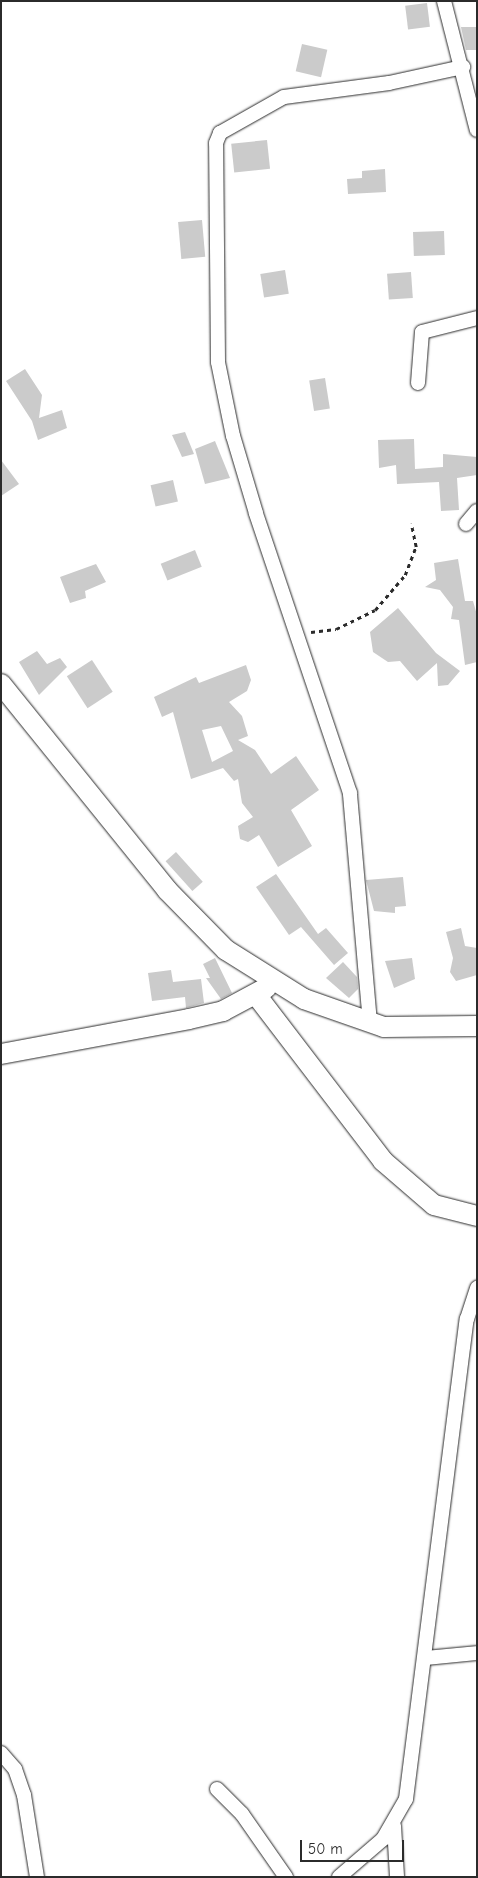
<!DOCTYPE html>
<style>
body{margin:0}
#map{position:relative;width:478px;height:1878px;overflow:hidden;background:#fff;font-family:"Comic Neue",sans-serif}
div>[style]{position:absolute}
.building>*{inset:0;background:#cbcbcb;transform-origin:0 0}
.path>*{height:2.5px;margin-top:-1.25px;transform-origin:0;background:repeating-linear-gradient(90deg,#2b2b2b 0 4px,transparent 0 8px)}
.roads{filter:drop-shadow(0 0 1px #2b2b2b) drop-shadow(0 0 1px #2b2b2b)}
.street>*{height:14px;margin:-7px;padding:0 7px;transform-origin:7px;border-radius:7px;background:#fff}
.secondary>*{height:20px;margin:-10px;padding:0 10px;transform-origin:10px;border-radius:10px;background:#fff}
span{translate:-50% -50%;white-space:nowrap;text-align:center;line-height:1.15;-webkit-text-stroke:4px #fff;paint-order:stroke}
.frame{position:absolute;inset:0;border:2px solid #2b2b2b;pointer-events:none}
.scale{position:absolute;left:300px;top:1840px;width:104px;height:22px;box-sizing:border-box;border:2px solid #2b2b2b;border-top:0;padding-left:6px;font-size:15px;line-height:18px;white-space:nowrap;color:#2b2b2b;-webkit-text-stroke:4px #fff;paint-order:stroke}
</style>
<div id="map">
<div class="building">
<i style="left:427px;top:3px;width:24px;height:22px;rotate:83deg"></i>
<i style="clip-path:polygon(461px 27px,476px 27px,477px 50px,466px 50px)"></i>
<i style="left:302px;top:44px;width:26px;height:28px;rotate:13deg"></i>
<i style="left:267px;top:140px;width:29px;height:36px;rotate:84deg"></i>
<i style="clip-path:polygon(385px 169px,386px 192px,348px 194px,347px 179px,362px 178px,362px 171px)"></i>
<i style="left:202px;top:220px;width:37px;height:24px;rotate:85deg"></i>
<i style="left:444px;top:231px;width:24px;height:31px;rotate:88deg"></i>
<i style="left:285px;top:270px;width:24px;height:25px;rotate:81deg"></i>
<i style="left:411px;top:272px;width:26px;height:24px;rotate:86deg"></i>
<i style="clip-path:polygon(25px 369px,42px 395px,39px 418px,62px 410px,67px 428px,38px 440px,32px 421px,6px 381px)"></i>
<i style="left:325px;top:378px;width:31px;height:16px;rotate:81deg"></i>
<i style="clip-path:polygon(185px 432px,194px 454px,182px 457px,172px 435px)"></i>
<i style="clip-path:polygon(414px 439px,415px 469px,443px 467px,443px 454px,477px 457px,477px 475px,457px 478px,459px 510px,441px 511px,439px 482px,397px 484px,396px 465px,379px 468px,378px 440px)"></i>
<i style="clip-path:polygon(215px 441px,230px 478px,205px 484px,195px 449px)"></i>
<i style="clip-path:polygon(1px 460px,19px 484px,1px 496px)"></i>
<i style="left:173px;top:480px;width:22px;height:23px;rotate:77deg"></i>
<i style="left:195px;top:550px;width:18px;height:37px;rotate:68deg"></i>
<i style="clip-path:polygon(458px 559px,465px 601px,473px 601px,477px 615px,477px 662px,465px 665px,459px 620px,451px 619px,453px 607px,440px 590px,425px 587px,436px 580px,434px 563px)"></i>
<i style="clip-path:polygon(96px 564px,106px 582px,85px 591px,86px 598px,70px 603px,60px 577px)"></i>
<i style="clip-path:polygon(398px 608px,436px 653px,460px 671px,448px 685px,438px 686px,437px 663px,417px 681px,400px 661px,388px 662px,373px 652px,370px 632px)"></i>
<i style="clip-path:polygon(37px 651px,47px 664px,60px 658px,67px 667px,39px 695px,19px 662px)"></i>
<i style="left:92px;top:660px;width:38px;height:30px;rotate:57deg"></i>
<i style="clip-path:polygon(evenodd,246px 665px,251px 680px,247px 691px,229px 702px,242px 716px,248px 736px,238px 740px,255px 750px,271px 774px,296px 756px,319px 790px,291px 810px,312px 846px,278px 867px,259px 835px,248px 842px,240px 839px,238px 826px,253px 817px,242px 803px,238px 779px,234px 781px,223px 768px,191px 779px,173px 712px,162px 717px,154px 697px,196px 677px,199px 683px,246px 665px,221px 726px,233px 751px,212px 762px,202px 730px,221px 726px)"></i>
<i style="left:176px;top:852px;width:40px;height:14px;rotate:48deg"></i>
<i style="clip-path:polygon(276px 874px,318px 934px,326px 928px,348px 953px,334px 965px,301px 927px,289px 935px,256px 887px)"></i>
<i style="clip-path:polygon(403px 877px,406px 906px,395px 907px,395px 913px,374px 911px,366px 880px)"></i>
<i style="clip-path:polygon(461px 928px,465px 946px,477px 948px,477px 975px,456px 981px,450px 972px,453px 958px,446px 932px)"></i>
<i style="clip-path:polygon(215px 958px,232px 993px,221px 999px,206px 978px,210px 978px,203px 964px)"></i>
<i style="clip-path:polygon(412px 958px,415px 979px,394px 988px,385px 961px)"></i>
<i style="clip-path:polygon(343px 962px,357px 977px,358px 989px,349px 998px,326px 978px)"></i>
<i style="clip-path:polygon(171px 970px,173px 982px,201px 979px,204px 1003px,186px 1008px,185px 997px,152px 1001px,148px 973px)"></i>
</div>
<div class="path">
<i style="left:311px;top:632px;width:25px;rotate:-7deg"></i>
<i style="left:336px;top:629px;width:43px;rotate:-26deg"></i>
<i style="left:375px;top:610px;width:46px;rotate:-49.4deg"></i>
<i style="left:405px;top:575px;width:30px;rotate:-69deg"></i>
<i style="left:416px;top:547px;width:24px;rotate:-102deg"></i>
</div>
<div class="roads">
<div class="street">
<i style="left:444px;top:1px;width:133px;rotate:75.7deg"></i>
<i style="left:418px;top:383px;width:51px;rotate:-85.5deg"></i>
<i style="left:422px;top:332px;width:57px;rotate:-14.3deg"></i>
<i style="left:466px;top:524px;width:17px;rotate:-50deg"></i>
<i style="left:370px;top:1023px;width:231px;rotate:-95deg"></i>
<i style="left:350px;top:793px;width:295px;rotate:-108.6deg"></i>
<i style="left:256px;top:513px;width:80px;rotate:-106.6deg"></i>
<i style="left:233px;top:436px;width:76px;rotate:-101.5deg"></i>
<i style="left:218px;top:362px;width:219px;rotate:-90.5deg"></i>
<i style="left:216px;top:143px;width:11px;rotate:-68deg"></i>
<i style="left:220px;top:133px;width:73px;rotate:-29.4deg"></i>
<i style="left:284px;top:97px;width:106px;rotate:-7.6deg"></i>
<i style="left:389px;top:83px;width:76px;rotate:-12.2deg"></i>
<i style="left:425px;top:1658px;width:52px;rotate:-5.5deg"></i>
<i style="left:1px;top:1753px;width:21px;rotate:49deg"></i>
<i style="left:15px;top:1769px;width:28px;rotate:71deg"></i>
<i style="left:24px;top:1795px;width:83px;rotate:81deg"></i>
<i style="left:217px;top:1789px;width:35px;rotate:45deg"></i>
<i style="left:242px;top:1814px;width:77px;rotate:55.1deg"></i>
<i style="left:394px;top:1826px;width:51px;rotate:86.6deg"></i>
<i style="left:339px;top:1877px;width:58px;rotate:-40.8deg"></i>
<i style="left:383px;top:1839px;width:46px;rotate:-60.1deg"></i>
<i style="left:406px;top:1799px;width:484px;rotate:-82.8deg"></i>
<i style="left:467px;top:1319px;width:33px;rotate:-72deg"></i>
</div>
<div class="secondary">
<i style="left:1px;top:684px;width:265px;rotate:51.1deg"></i>
<i style="left:167px;top:890px;width:84px;rotate:45.5deg"></i>
<i style="left:226px;top:950px;width:92px;rotate:32.1deg"></i>
<i style="left:304px;top:999px;width:85px;rotate:19.3deg"></i>
<i style="left:384px;top:1027px;width:93px;rotate:-0.6deg"></i>
<i style="left:257px;top:996px;width:208px;rotate:52.6deg"></i>
<i style="left:383px;top:1161px;width:67px;rotate:40.8deg"></i>
<i style="left:434px;top:1205px;width:44px;rotate:14.3deg"></i>
<i style="left:1px;top:1054px;width:191px;rotate:-10.5deg"></i>
<i style="left:189px;top:1019px;width:35px;rotate:-13deg"></i>
<i style="left:223px;top:1011px;width:49px;rotate:-28.1deg"></i>
</div>
</div>
<div class="frame"></div>
<div class="scale">50 m</div>
</div>
